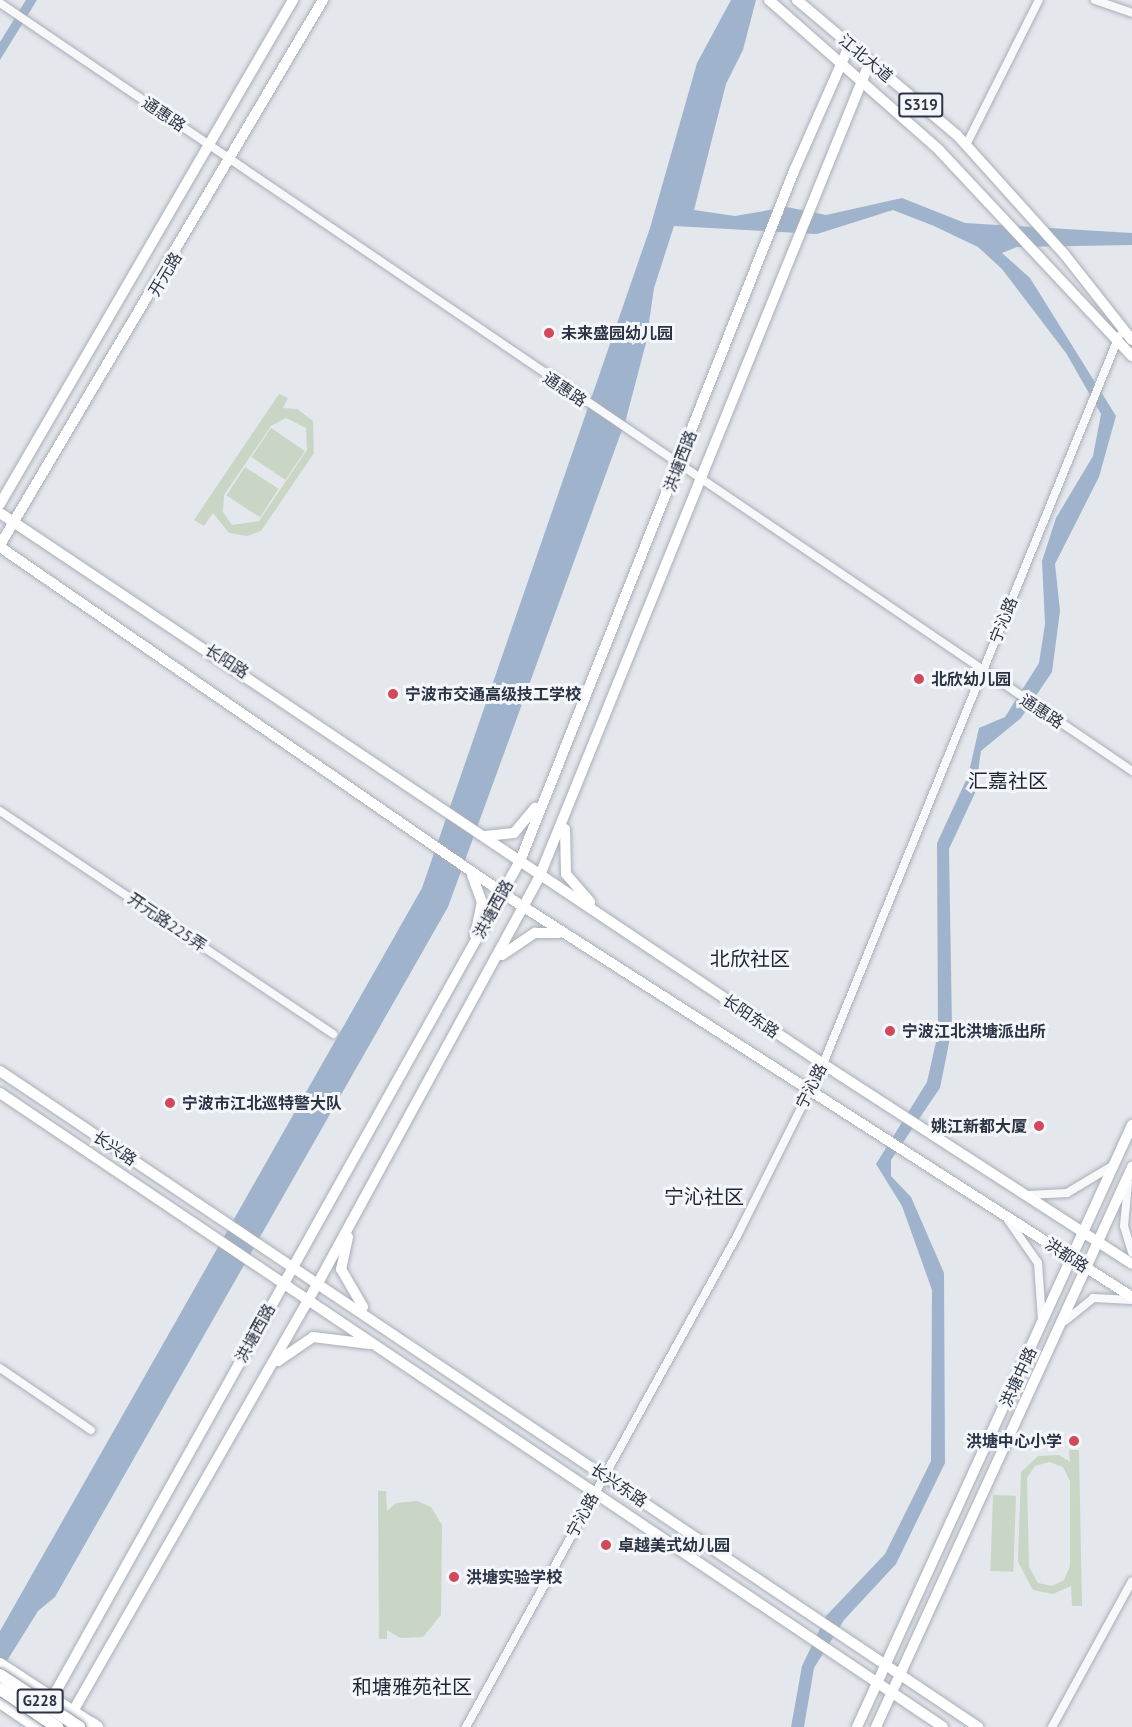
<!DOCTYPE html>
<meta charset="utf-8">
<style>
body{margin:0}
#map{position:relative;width:1132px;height:1727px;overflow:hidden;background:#e4e7ec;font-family:"PT Sans","Noto Sans SC",sans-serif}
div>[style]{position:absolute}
.green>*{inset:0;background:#c9d6c5;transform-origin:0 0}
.water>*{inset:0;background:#9fb4cc}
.roads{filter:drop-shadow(0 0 2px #a9aeb7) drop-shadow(0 0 2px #a9aeb7)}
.minor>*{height:8px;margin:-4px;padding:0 4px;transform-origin:4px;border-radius:4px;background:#f7f8fa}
.major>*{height:10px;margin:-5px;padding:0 5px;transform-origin:5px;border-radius:5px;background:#fff}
.highway>*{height:12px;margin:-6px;padding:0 6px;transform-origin:6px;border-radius:6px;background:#fff}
.rail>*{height:2px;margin-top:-1px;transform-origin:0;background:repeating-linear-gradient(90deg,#7d8696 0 3px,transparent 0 9px)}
.bridges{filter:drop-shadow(0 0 2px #8b94a3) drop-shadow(0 0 2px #8b94a3)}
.highway-bridge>*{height:12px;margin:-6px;padding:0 6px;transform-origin:6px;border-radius:6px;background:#fff}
.dots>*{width:16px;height:16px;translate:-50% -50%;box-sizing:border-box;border:3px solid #f4f6f9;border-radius:50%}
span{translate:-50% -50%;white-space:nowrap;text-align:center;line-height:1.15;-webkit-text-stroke:6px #f4f6f9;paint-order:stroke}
.shield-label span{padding:2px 4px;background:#f4f6f9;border:2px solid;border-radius:4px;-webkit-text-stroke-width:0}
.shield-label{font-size:15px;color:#2b3445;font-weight:700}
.street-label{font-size:16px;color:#2b3445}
.poi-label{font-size:16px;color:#2b3445;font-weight:700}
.left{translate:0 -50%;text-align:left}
.right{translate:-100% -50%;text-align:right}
.quarter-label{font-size:20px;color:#1d2536}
</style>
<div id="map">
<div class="green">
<i style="clip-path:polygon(evenodd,279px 394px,288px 398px,283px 408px,297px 409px,313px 421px,314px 453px,261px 531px,247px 536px,229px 533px,213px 513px,204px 526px,194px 520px,279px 394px,286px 418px,306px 428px,307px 450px,259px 521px,232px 525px,223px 512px,224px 495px,271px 426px,286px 418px)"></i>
<i style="left:271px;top:428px;width:41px;height:35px;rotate:34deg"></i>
<i style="left:245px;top:467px;width:40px;height:34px;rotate:33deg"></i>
<i style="clip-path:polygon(evenodd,1069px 1450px,1079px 1450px,1082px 1606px,1072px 1606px,1071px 1586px,1053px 1594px,1033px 1590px,1018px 1562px,1021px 1472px,1038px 1456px,1059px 1455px,1070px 1462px,1069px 1450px,1049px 1462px,1063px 1467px,1070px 1481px,1070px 1566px,1064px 1580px,1052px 1586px,1038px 1583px,1029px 1567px,1027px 1478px,1035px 1466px,1049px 1462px)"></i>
<i style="clip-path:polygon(378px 1491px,386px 1491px,387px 1511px,396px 1503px,417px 1501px,431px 1507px,442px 1525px,441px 1615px,423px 1637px,400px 1638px,387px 1630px,387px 1639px,379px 1639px)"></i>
<i style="left:993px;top:1495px;width:23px;height:76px;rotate:2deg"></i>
</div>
<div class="water">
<i style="clip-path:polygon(26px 0,37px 0,0 60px,0 42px)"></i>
<i style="clip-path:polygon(731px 0,756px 0,743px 50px,726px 84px,694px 210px,735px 216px,787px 207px,826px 215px,902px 198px,965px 223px,1132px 233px,1132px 245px,1017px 247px,1002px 253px,1030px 278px,1116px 416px,1099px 477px,1055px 564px,1060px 611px,1052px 672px,1021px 718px,981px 751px,975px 793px,949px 849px,952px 1028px,940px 1088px,891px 1160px,891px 1176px,911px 1197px,944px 1273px,945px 1463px,896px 1564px,844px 1620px,814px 1668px,804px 1727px,791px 1727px,802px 1666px,826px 1616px,885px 1554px,931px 1461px,932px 1290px,902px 1206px,876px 1164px,927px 1082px,938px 1033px,937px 843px,968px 776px,979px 728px,1005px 717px,1039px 663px,1045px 624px,1042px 561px,1056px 518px,1093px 456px,1101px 414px,1066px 353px,1002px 269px,978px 247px,934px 226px,893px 210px,817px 234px,674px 226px,654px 288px,646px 343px,626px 419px,448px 907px,55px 1597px,38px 1611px,0 1672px,0 1631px,422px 888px,650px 228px,697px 63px)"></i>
</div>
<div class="roads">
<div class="minor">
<i style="left:1095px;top:0;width:39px;rotate:19deg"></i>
<i style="left:0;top:3px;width:1368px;rotate:34.15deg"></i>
<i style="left:966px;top:145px;width:162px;rotate:-63.3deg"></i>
<i style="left:0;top:811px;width:401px;rotate:33.8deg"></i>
<i style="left:1128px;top:1183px;width:43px;rotate:95.3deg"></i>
<i style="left:1124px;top:1226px;width:28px;rotate:73deg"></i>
<i style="left:1028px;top:1195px;width:39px;rotate:-3deg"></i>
<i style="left:1067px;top:1193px;width:52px;rotate:-31deg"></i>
<i style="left:1008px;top:1220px;width:52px;rotate:55.1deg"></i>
<i style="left:1038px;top:1263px;width:57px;rotate:86deg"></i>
<i style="left:1065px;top:1321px;width:36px;rotate:-39deg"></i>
<i style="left:1093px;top:1298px;width:39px;rotate:3deg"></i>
<i style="left:0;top:1368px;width:110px;rotate:34.3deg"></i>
<i style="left:466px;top:1727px;width:563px;rotate:-61.11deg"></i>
<i style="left:738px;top:1234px;width:190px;rotate:-63.4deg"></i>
<i style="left:823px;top:1064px;width:786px;rotate:-67.87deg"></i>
<i style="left:1052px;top:1727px;width:166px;rotate:-61.3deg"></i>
</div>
<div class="major">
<i style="left:769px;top:0;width:227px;rotate:41.4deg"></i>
<i style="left:939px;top:150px;width:282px;rotate:46.9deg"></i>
<i style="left:797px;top:0;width:209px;rotate:40.2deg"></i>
<i style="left:957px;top:135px;width:161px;rotate:48deg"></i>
<i style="left:1065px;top:255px;width:108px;rotate:51.8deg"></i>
<i style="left:0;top:504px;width:583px;rotate:-59.83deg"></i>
<i style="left:0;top:513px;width:990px;rotate:33.8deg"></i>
<i style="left:823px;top:1064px;width:368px;rotate:32.9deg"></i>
<i style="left:0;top:545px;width:634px;rotate:-59.35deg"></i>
<i style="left:0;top:547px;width:623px;rotate:34.53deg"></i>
<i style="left:513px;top:900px;width:735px;rotate:32.67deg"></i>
<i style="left:565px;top:829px;width:45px;rotate:88.7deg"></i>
<i style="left:566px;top:874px;width:37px;rotate:49deg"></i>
<i style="left:485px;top:836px;width:29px;rotate:-6deg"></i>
<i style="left:514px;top:833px;width:33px;rotate:-50deg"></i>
<i style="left:472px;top:875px;width:29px;rotate:70deg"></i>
<i style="left:482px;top:902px;width:34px;rotate:102deg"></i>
<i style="left:502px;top:955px;width:40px;rotate:-34deg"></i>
<i style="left:535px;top:933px;width:24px"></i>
<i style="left:0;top:1071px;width:1178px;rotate:33.85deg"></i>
<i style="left:0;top:1093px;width:1136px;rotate:33.91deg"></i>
<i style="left:348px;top:1237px;width:33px;rotate:102deg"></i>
<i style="left:341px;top:1269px;width:44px;rotate:59.9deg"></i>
<i style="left:278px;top:1361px;width:42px;rotate:-34.4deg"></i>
<i style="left:313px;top:1337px;width:57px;rotate:7deg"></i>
<i style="left:0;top:1663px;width:117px;rotate:33.1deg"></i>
<i style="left:0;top:1703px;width:42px;rotate:34.4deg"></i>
<i style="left:36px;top:1727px;width:992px;rotate:-60.8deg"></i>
<i style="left:520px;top:861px;width:742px;rotate:-68.34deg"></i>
<i style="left:794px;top:171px;width:139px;rotate:-66.2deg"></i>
<i style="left:64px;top:1727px;width:512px;rotate:-60.23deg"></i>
<i style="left:318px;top:1283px;width:464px;rotate:-61.4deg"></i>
<i style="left:540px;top:875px;width:878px;rotate:-67.93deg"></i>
<i style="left:857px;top:1727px;width:662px;rotate:-65.45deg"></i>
<i style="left:876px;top:1727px;width:616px;rotate:-65.43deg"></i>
</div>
<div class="highway">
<i style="left:91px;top:1723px;width:7px;rotate:34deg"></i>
</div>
</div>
<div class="rail">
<i style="left:0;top:1669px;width:104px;rotate:34deg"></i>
<i style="left:0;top:1683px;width:80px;rotate:33.3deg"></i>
</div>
<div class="bridges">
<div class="highway-bridge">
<i style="left:0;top:1675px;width:95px;rotate:33.4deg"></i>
<i style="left:0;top:1689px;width:69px;rotate:33.7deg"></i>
</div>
</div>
<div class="dots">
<i style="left:549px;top:333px;background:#d1495b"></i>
<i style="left:919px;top:679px;background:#d1495b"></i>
<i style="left:393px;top:694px;background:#d1495b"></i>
<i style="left:890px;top:1031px;background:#d1495b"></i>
<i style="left:170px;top:1103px;background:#d1495b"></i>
<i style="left:1039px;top:1126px;background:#d1495b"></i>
<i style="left:1074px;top:1441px;background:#d1495b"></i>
<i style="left:606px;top:1545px;background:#d1495b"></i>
<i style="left:454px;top:1577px;background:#d1495b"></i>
</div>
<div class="shield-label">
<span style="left:921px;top:105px">S319</span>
<span style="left:40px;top:1701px">G228</span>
</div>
<div class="street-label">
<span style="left:866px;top:58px;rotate:40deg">江北大道</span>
<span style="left:164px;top:114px;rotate:34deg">通惠路</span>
<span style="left:165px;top:274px;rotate:-59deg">开元路</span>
<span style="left:565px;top:389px;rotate:34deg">通惠路</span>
<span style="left:680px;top:461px;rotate:-69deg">洪塘西路</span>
<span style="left:1003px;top:620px;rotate:-68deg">宁沁路</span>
<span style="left:227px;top:661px;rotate:33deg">长阳路</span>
<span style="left:1042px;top:711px;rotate:33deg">通惠路</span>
<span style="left:493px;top:909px;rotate:-61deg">洪塘西路</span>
<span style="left:167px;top:922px;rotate:34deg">开元路225弄</span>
<span style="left:751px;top:1016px;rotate:34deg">长阳东路</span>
<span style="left:811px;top:1086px;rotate:-63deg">宁沁路</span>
<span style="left:115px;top:1148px;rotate:34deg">长兴路</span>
<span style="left:1067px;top:1255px;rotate:33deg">洪都路</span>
<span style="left:255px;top:1333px;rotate:-61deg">洪塘西路</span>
<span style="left:1018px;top:1377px;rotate:-65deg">洪塘中路</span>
<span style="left:619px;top:1485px;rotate:34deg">长兴东路</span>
<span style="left:582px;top:1515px;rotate:-61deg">宁沁路</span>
</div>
<div class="poi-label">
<span class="left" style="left:561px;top:333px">未来盛园幼儿园</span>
<span class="left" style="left:931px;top:679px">北欣幼儿园</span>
<span class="left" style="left:405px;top:694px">宁波市交通高级技工学校</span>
<span class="left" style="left:902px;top:1031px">宁波江北洪塘派出所</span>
<span class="left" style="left:182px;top:1103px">宁波市江北巡特警大队</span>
<span class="right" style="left:1027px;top:1126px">姚江新都大厦</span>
<span class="right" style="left:1062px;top:1441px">洪塘中心小学</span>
<span class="left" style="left:618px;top:1545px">卓越美式幼儿园</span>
<span class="left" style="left:466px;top:1577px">洪塘实验学校</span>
</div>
<div class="quarter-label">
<span style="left:1008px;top:781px">汇嘉社区</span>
<span style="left:750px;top:959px">北欣社区</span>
<span style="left:704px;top:1197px">宁沁社区</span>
<span style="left:412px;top:1687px">和塘雅苑社区</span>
</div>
</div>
